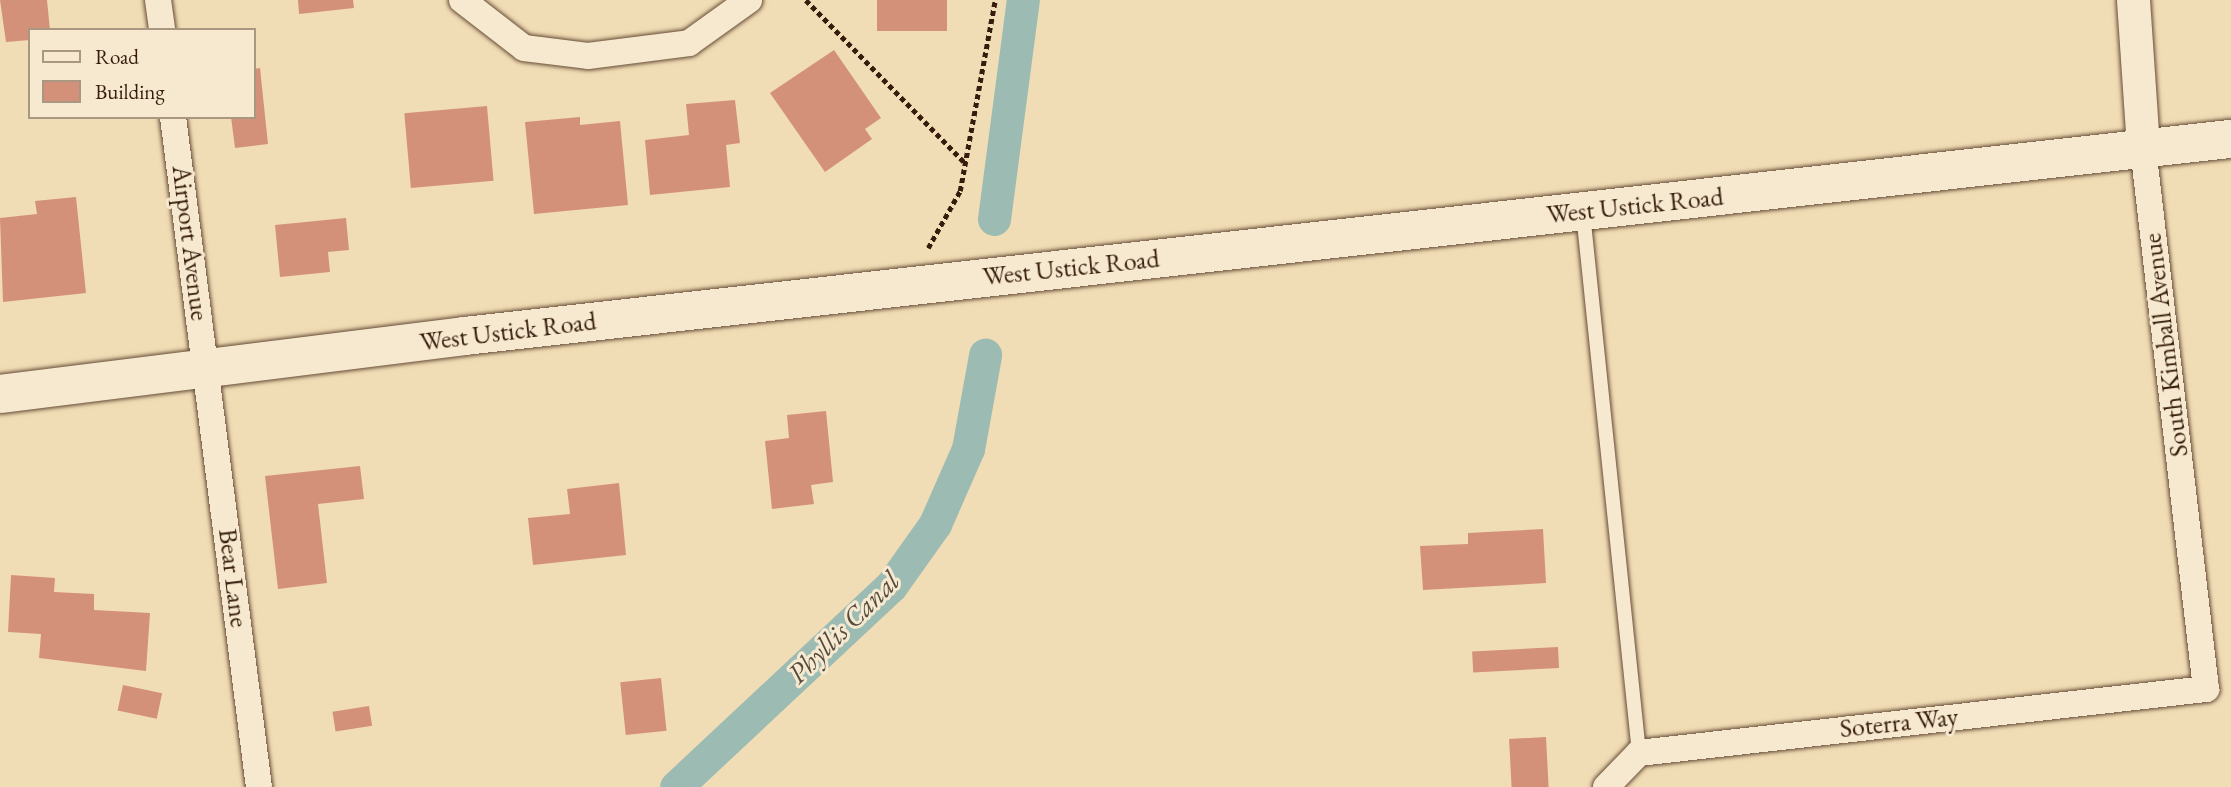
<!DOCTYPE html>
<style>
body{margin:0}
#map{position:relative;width:2231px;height:787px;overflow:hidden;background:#f1ddb5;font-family:"EB Garamond",serif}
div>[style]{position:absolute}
.canal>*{height:33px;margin:-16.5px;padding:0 16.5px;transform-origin:16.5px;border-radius:16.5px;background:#9bbbb3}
.building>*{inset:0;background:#d4917a;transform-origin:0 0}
.path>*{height:4.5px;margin-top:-2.25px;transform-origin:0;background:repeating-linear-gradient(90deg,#371c0d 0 5px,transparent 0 8.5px)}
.roads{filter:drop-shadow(0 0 2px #664c37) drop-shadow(0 0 2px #664c37)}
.service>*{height:14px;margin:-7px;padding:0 7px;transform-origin:7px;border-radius:7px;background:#f6e9cf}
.minor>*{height:26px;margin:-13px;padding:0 13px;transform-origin:13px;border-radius:13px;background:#f6e9cf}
.tertiary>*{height:33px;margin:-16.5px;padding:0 16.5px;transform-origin:16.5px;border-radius:16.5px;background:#f6e9cf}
.secondary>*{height:38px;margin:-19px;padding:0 19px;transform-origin:19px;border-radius:19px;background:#f6e9cf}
span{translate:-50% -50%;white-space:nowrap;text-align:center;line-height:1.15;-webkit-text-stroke:6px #f6e9cf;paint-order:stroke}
.street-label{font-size:26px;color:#371c0d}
.water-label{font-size:28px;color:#554c3f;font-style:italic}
.legend{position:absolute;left:28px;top:28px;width:228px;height:91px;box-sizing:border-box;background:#f6e9cf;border:2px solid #aa9781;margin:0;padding:9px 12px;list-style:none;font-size:21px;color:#371c0d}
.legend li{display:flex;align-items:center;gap:14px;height:35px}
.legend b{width:35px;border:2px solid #aa9781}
</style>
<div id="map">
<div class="canal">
<i style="left:994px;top:219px;width:221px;rotate:-82.5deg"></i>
<i style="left:676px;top:787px;width:294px;rotate:-43.1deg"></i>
<i style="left:891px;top:586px;width:76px;rotate:-54.6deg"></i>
<i style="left:935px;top:524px;width:82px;rotate:-66.3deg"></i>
<i style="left:968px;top:449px;width:96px;rotate:-79.7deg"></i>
</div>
<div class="building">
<i style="clip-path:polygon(0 0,47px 0,50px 30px,30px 30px,30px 40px,6px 42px)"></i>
<i style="clip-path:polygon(298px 0,353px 0,354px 8px,299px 14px)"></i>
<i style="left:877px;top:0;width:70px;height:31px"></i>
<i style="clip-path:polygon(834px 50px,881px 118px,865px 129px,872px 139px,825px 172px,770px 93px)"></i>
<i style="clip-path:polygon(260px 68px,268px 144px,235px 148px,231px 117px,254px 117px,254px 69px)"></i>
<i style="clip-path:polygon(735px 100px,740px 143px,726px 145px,730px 187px,650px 195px,645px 140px,689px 135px,686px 104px)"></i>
<i style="left:487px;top:106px;width:75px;height:83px;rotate:85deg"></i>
<i style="clip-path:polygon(580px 117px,580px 125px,620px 121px,628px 205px,534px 214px,525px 122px)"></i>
<i style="clip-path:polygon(76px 197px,86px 293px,3px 302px,0 218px,37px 214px,35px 201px)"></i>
<i style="clip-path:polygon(346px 218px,349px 250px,328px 252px,330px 272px,280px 277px,275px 225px)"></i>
<i style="clip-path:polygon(826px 411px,833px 482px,811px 485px,814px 504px,772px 509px,765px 441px,789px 438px,787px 415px)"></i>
<i style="clip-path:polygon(360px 466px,364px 499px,318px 504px,327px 583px,278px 589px,265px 476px)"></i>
<i style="clip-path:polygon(619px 483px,626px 555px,533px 565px,528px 518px,570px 514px,567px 489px)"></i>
<i style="clip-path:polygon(1543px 529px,1546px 583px,1423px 590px,1420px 546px,1468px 544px,1468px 533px)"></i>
<i style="clip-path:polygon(11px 575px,55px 578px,54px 592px,94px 594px,94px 610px,150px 613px,146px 671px,39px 658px,41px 634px,8px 632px)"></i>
<i style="left:1558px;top:647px;width:21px;height:86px;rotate:87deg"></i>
<i style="left:661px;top:678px;width:53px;height:41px;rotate:84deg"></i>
<i style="left:123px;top:685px;width:40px;height:26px;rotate:12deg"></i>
<i style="left:369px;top:706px;width:20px;height:37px;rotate:81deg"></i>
<i style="left:1546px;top:737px;width:50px;height:37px;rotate:87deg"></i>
</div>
<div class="path">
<i style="left:806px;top:0;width:228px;rotate:45.7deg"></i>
<i style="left:928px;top:248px;width:65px;rotate:-60.7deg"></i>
<i style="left:960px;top:191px;width:194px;rotate:-79.6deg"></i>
</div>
<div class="roads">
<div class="service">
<i style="left:1583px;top:213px;width:543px;rotate:84.08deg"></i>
</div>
<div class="minor">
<i style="left:158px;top:0;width:30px;rotate:82deg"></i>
<i style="left:462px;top:0;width:78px;rotate:37.7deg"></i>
<i style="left:524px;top:48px;width:64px;rotate:7.1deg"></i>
<i style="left:588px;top:56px;width:102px;rotate:-7.3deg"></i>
<i style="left:689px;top:43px;width:74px;rotate:-35.6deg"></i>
<i style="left:173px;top:117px;width:675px;rotate:82.69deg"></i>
<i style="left:1606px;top:787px;width:47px;rotate:-45.9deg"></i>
<i style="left:1639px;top:753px;width:571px;rotate:-6.44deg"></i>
<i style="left:2206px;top:689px;width:545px;rotate:-96.64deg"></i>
</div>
<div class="tertiary">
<i style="left:2133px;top:0;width:148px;rotate:86.1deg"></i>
</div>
<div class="secondary">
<i style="left:0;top:394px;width:469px;rotate:-7.1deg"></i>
<i style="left:465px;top:336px;width:1777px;rotate:-6.37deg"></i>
</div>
</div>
<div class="street-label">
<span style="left:1635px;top:206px;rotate:-6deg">West Ustick Road</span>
<span style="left:190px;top:243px;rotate:83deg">Airport Avenue</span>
<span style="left:1071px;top:268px;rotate:-6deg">West Ustick Road</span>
<span style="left:508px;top:332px;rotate:-7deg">West Ustick Road</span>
<span style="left:2166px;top:345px;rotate:-97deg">South Kimball Avenue</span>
<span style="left:233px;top:578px;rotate:83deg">Bear Lane</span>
<span style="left:1899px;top:723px;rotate:-6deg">Soterra Way</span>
</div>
<div class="water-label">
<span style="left:843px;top:627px;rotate:-45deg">Phyllis Canal</span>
</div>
<ul class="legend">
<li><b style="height:9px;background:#f6e9cf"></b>Road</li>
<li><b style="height:19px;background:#d4917a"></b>Building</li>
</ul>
</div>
